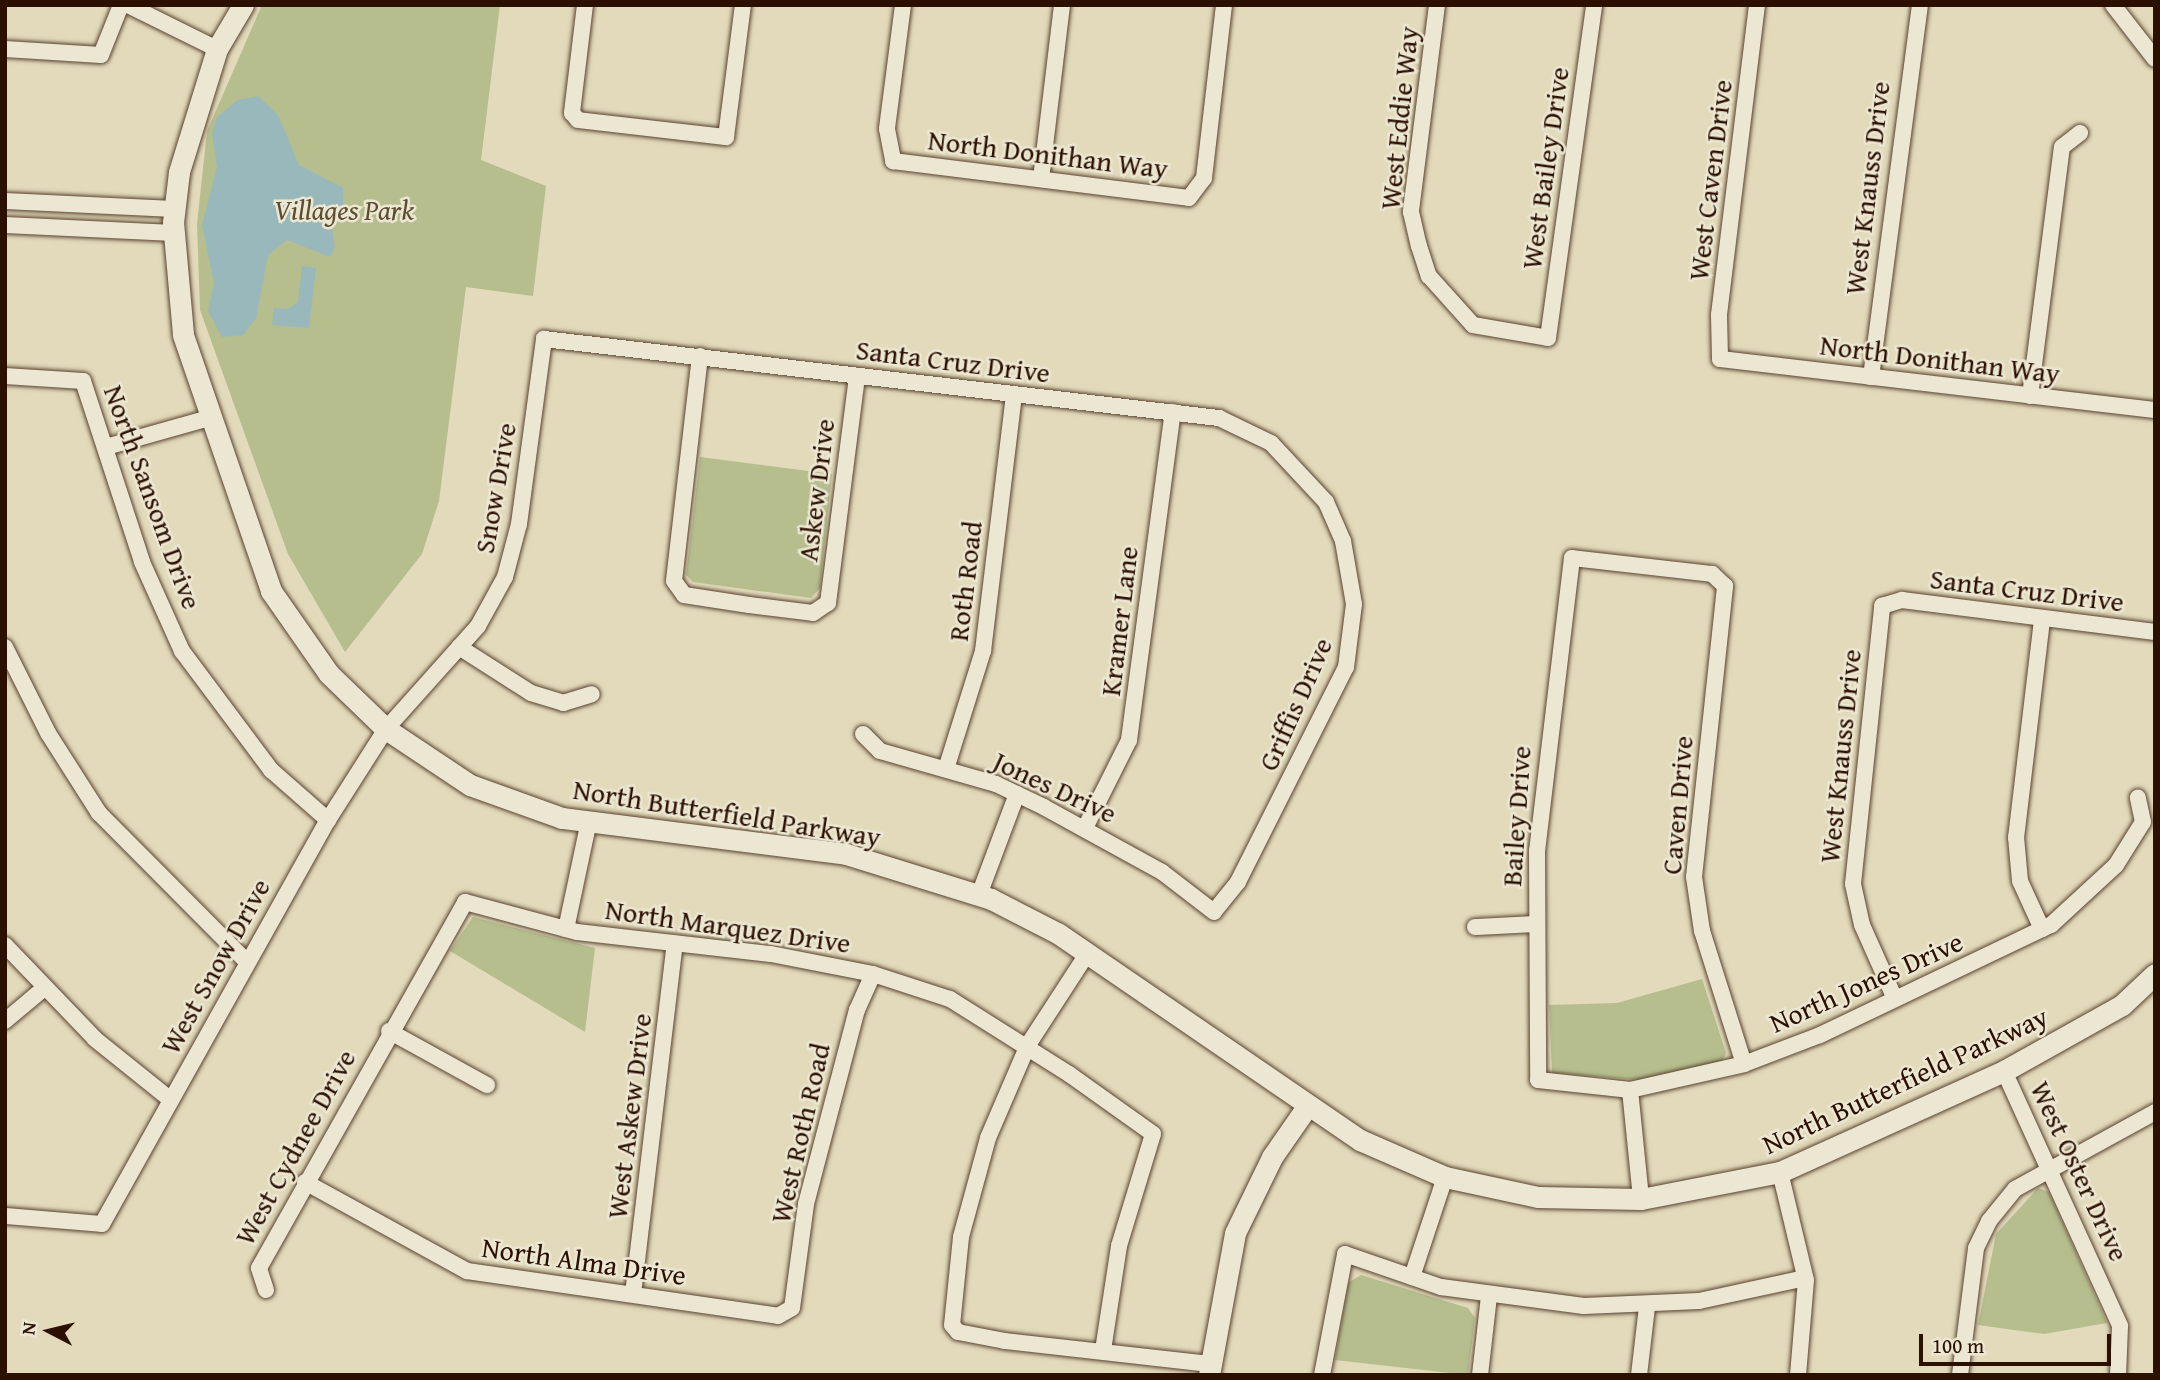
<!DOCTYPE html>
<style>
body{margin:0}
#map{position:relative;width:2160px;height:1380px;overflow:hidden;background:#e2dabb;font-family:"Gentium Book Plus",serif}
div>[style]{position:absolute}
.green>*{inset:0;background:#b6be8e}
.water>*{inset:0;background:#99b8bb}
.roads{filter:drop-shadow(0 0 2px #59422f) drop-shadow(0 0 2px #59422f)}
.street>*{height:16px;margin:-8px;padding:0 8px;transform-origin:8px;border-radius:8px;background:#ece7d3}
.secondary>*{height:21px;margin:-10.5px;padding:0 10.5px;transform-origin:10.5px;border-radius:10.5px;background:#ece7d3}
span{translate:-50% -50%;white-space:nowrap;text-align:center;line-height:1.15;-webkit-text-stroke:5px #ece7d3;paint-order:stroke}
.street-label{font-size:28px;color:#2b1000}
.park-label{font-size:28px;color:#5c4d32;font-style:italic}
.frame{position:absolute;inset:0;border:7px solid #2b1000;pointer-events:none}
.north{position:absolute;left:14px;top:1296px;width:70px;height:70px;-webkit-text-stroke:5px #ece7d3;paint-order:stroke;rotate:277deg;font-size:19px;font-weight:700;line-height:28px;text-align:center;color:#2b1000}
.north::after{content:'';display:block;margin:auto;width:24px;height:32px;background:#2b1000;clip-path:polygon(50% 0,100% 100%,50% 72%,0 100%)}
.scale{position:absolute;left:1919px;top:1334px;width:192px;height:32px;box-sizing:border-box;border:4px solid #2b1000;border-top:0;padding-left:9px;font-size:21px;line-height:24px;white-space:nowrap;color:#2b1000;-webkit-text-stroke:5px #ece7d3;paint-order:stroke}
</style>
<div id="map">
<div class="green">
<i style="clip-path:polygon(262px 5px,500px 5px,481px 160px,546px 186px,533px 296px,466px 287px,439px 501px,422px 554px,345px 652px,288px 554px,200px 310px,197px 224px,207px 131px)"></i>
<i style="clip-path:polygon(700px 457px,832px 474px,820px 588px,811px 598px,693px 582px,686px 575px)"></i>
<i style="clip-path:polygon(473px 917px,595px 948px,585px 1032px,450px 951px)"></i>
<i style="clip-path:polygon(1702px 979px,1726px 1053px,1721px 1064px,1640px 1080px,1552px 1073px,1549px 1005px,1617px 1003px)"></i>
<i style="clip-path:polygon(2038px 1188px,2049px 1192px,2107px 1323px,2044px 1334px,1978px 1325px,1996px 1234px)"></i>
<i style="clip-path:polygon(1361px 1275px,1468px 1308px,1475px 1318px,1468px 1375px,1335px 1360px,1348px 1283px)"></i>
</div>
<div class="water">
<i style="clip-path:polygon(258px 96px,278px 115px,299px 165px,343px 188px,343px 208px,330px 216px,335px 247px,330px 257px,287px 240px,268px 255px,256px 318px,243px 335px,222px 337px,208px 311px,214px 283px,202px 225px,217px 167px,212px 133px,217px 117px,237px 100px)"></i>
<i style="clip-path:polygon(302px 266px,316px 268px,309px 328px,272px 325px,274px 308px,288px 309px,298px 302px)"></i>
</div>
<div class="roads">
<div class="street">
<i style="left:128px;top:5px;width:99px;rotate:26.3deg"></i>
<i style="left:585px;top:5px;width:109px;rotate:96.9deg"></i>
<i style="left:572px;top:113px;width:9px;rotate:49deg"></i>
<i style="left:578px;top:120px;width:149px;rotate:6.6deg"></i>
<i style="left:726px;top:137px;width:133px;rotate:-82.7deg"></i>
<i style="left:903px;top:5px;width:125px;rotate:97.4deg"></i>
<i style="left:887px;top:129px;width:33px;rotate:79deg"></i>
<i style="left:893px;top:161px;width:298px;rotate:7.1deg"></i>
<i style="left:1189px;top:198px;width:25px;rotate:-53deg"></i>
<i style="left:1204px;top:178px;width:174px;rotate:-83.4deg"></i>
<i style="left:1437px;top:5px;width:209px;rotate:97.2deg"></i>
<i style="left:1411px;top:212px;width:35px;rotate:77deg"></i>
<i style="left:1419px;top:246px;width:32px;rotate:72deg"></i>
<i style="left:1429px;top:276px;width:66px;rotate:48.1deg"></i>
<i style="left:1473px;top:325px;width:76px;rotate:9.8deg"></i>
<i style="left:1548px;top:338px;width:336px;rotate:-82.1deg"></i>
<i style="left:1757px;top:5px;width:312px;rotate:97deg"></i>
<i style="left:1719px;top:315px;width:44px;rotate:88.7deg"></i>
<i style="left:1720px;top:359px;width:438px;rotate:6.7deg"></i>
<i style="left:2113px;top:5px;width:68px;rotate:52.1deg"></i>
<i style="left:5px;top:49px;width:96px;rotate:3.6deg"></i>
<i style="left:101px;top:55px;width:54px;rotate:-68.2deg"></i>
<i style="left:1041px;top:179px;width:175px;rotate:-83.1deg"></i>
<i style="left:5px;top:201px;width:169px;rotate:2.7deg"></i>
<i style="left:5px;top:225px;width:169px;rotate:2.7deg"></i>
<i style="left:700px;top:356px;width:226px;rotate:96.6deg"></i>
<i style="left:674px;top:581px;width:17px;rotate:54deg"></i>
<i style="left:684px;top:595px;width:66px;rotate:8.7deg"></i>
<i style="left:749px;top:605px;width:64px;rotate:7.1deg"></i>
<i style="left:813px;top:613px;width:18px;rotate:-34deg"></i>
<i style="left:828px;top:603px;width:229px;rotate:-82.7deg"></i>
<i style="left:5px;top:376px;width:78px;rotate:3.7deg"></i>
<i style="left:83px;top:381px;width:190px;rotate:71.9deg"></i>
<i style="left:142px;top:562px;width:98px;rotate:65.8deg"></i>
<i style="left:182px;top:651px;width:149px;rotate:53.2deg"></i>
<i style="left:271px;top:770px;width:76px;rotate:41.3deg"></i>
<i style="left:1871px;top:377px;width:375px;rotate:-82.5deg"></i>
<i style="left:2030px;top:396px;width:251px;rotate:-82.7deg"></i>
<i style="left:2062px;top:147px;width:23px;rotate:-38deg"></i>
<i style="left:106px;top:447px;width:107px;rotate:-15.7deg"></i>
<i style="left:2042px;top:620px;width:219px;rotate:96.8deg"></i>
<i style="left:2016px;top:837px;width:44px;rotate:84.8deg"></i>
<i style="left:2020px;top:881px;width:53px;rotate:65.4deg"></i>
<i style="left:5px;top:647px;width:96px;rotate:63.4deg"></i>
<i style="left:48px;top:733px;width:95px;rotate:57.5deg"></i>
<i style="left:99px;top:813px;width:210px;rotate:45.2deg"></i>
<i style="left:459px;top:647px;width:85px;rotate:32.6deg"></i>
<i style="left:531px;top:693px;width:34px;rotate:17deg"></i>
<i style="left:563px;top:703px;width:30px;rotate:-17deg"></i>
<i style="left:946px;top:769px;width:124px;rotate:-72.6deg"></i>
<i style="left:983px;top:651px;width:259px;rotate:-83.1deg"></i>
<i style="left:1085px;top:828px;width:98px;rotate:-63.4deg"></i>
<i style="left:1129px;top:740px;width:331px;rotate:-82.4deg"></i>
<i style="left:979px;top:895px;width:108px;rotate:-69.4deg"></i>
<i style="left:1475px;top:927px;width:62px;rotate:-2.8deg"></i>
<i style="left:566px;top:929px;width:110px;rotate:-78deg"></i>
<i style="left:5px;top:945px;width:130px;rotate:46.2deg"></i>
<i style="left:95px;top:1039px;width:97px;rotate:38.8deg"></i>
<i style="left:1087px;top:954px;width:108px;rotate:123deg"></i>
<i style="left:1028px;top:1045px;width:101px;rotate:113.3deg"></i>
<i style="left:988px;top:1138px;width:103px;rotate:105.3deg"></i>
<i style="left:961px;top:1237px;width:88px;rotate:95.8deg"></i>
<i style="left:952px;top:1325px;width:9px;rotate:49deg"></i>
<i style="left:958px;top:1332px;width:48px;rotate:10.8deg"></i>
<i style="left:1005px;top:1341px;width:207px;rotate:6.4deg"></i>
<i style="left:1895px;top:999px;width:81px;rotate:-114deg"></i>
<i style="left:1862px;top:925px;width:42px;rotate:-102.4deg"></i>
<i style="left:1853px;top:884px;width:280px;rotate:-84deg"></i>
<i style="left:1882px;top:606px;width:21px;rotate:-17deg"></i>
<i style="left:1902px;top:600px;width:255px;rotate:7.2deg"></i>
<i style="left:5px;top:1021px;width:50px;rotate:-40.1deg"></i>
<i style="left:389px;top:1031px;width:112px;rotate:28.9deg"></i>
<i style="left:1744px;top:1064px;width:139px;rotate:-107.5deg"></i>
<i style="left:1702px;top:931px;width:55px;rotate:-98.4deg"></i>
<i style="left:1694px;top:877px;width:293px;rotate:-83.9deg"></i>
<i style="left:1725px;top:586px;width:18px;rotate:-137deg"></i>
<i style="left:1712px;top:574px;width:141px;rotate:-173.5deg"></i>
<i style="left:1572px;top:558px;width:295px;rotate:96.8deg"></i>
<i style="left:1537px;top:851px;width:229px;rotate:89.7deg"></i>
<i style="left:1538px;top:1080px;width:93px;rotate:6.2deg"></i>
<i style="left:1630px;top:1090px;width:117px;rotate:-12.8deg"></i>
<i style="left:1744px;top:1064px;width:81px;rotate:-20.9deg"></i>
<i style="left:1820px;top:1035px;width:256px;rotate:-25.5deg"></i>
<i style="left:2051px;top:925px;width:88px;rotate:-42.7deg"></i>
<i style="left:2116px;top:865px;width:51px;rotate:-57.9deg"></i>
<i style="left:2143px;top:822px;width:25px;rotate:-102deg"></i>
<i style="left:2004px;top:1071px;width:280px;rotate:65.5deg"></i>
<i style="left:2120px;top:1326px;width:49px;rotate:92.3deg"></i>
<i style="left:1630px;top:1090px;width:110px;rotate:84.2deg"></i>
<i style="left:1780px;top:1172px;width:111px;rotate:76.5deg"></i>
<i style="left:1806px;top:1280px;width:95px;rotate:94.8deg"></i>
<i style="left:305px;top:1182px;width:185px;rotate:28.8deg"></i>
<i style="left:467px;top:1271px;width:314px;rotate:8.2deg"></i>
<i style="left:778px;top:1316px;width:16px;rotate:-30deg"></i>
<i style="left:792px;top:1308px;width:105px;rotate:-82.3deg"></i>
<i style="left:806px;top:1204px;width:201px;rotate:-75.3deg"></i>
<i style="left:857px;top:1010px;width:39px;rotate:-66deg"></i>
<i style="left:5px;top:1216px;width:97px;rotate:4.7deg"></i>
<i style="left:102px;top:1224px;width:463px;rotate:-60.8deg"></i>
<i style="left:328px;top:820px;width:108px;rotate:-57.5deg"></i>
<i style="left:386px;top:729px;width:138px;rotate:-48.2deg"></i>
<i style="left:478px;top:626px;width:56px;rotate:-61.1deg"></i>
<i style="left:505px;top:577px;width:55px;rotate:-75.2deg"></i>
<i style="left:519px;top:524px;width:187px;rotate:-82.3deg"></i>
<i style="left:544px;top:339px;width:680px;rotate:6.68deg"></i>
<i style="left:1219px;top:418px;width:58px;rotate:25.7deg"></i>
<i style="left:1271px;top:443px;width:81px;rotate:47deg"></i>
<i style="left:1326px;top:502px;width:43px;rotate:66.4deg"></i>
<i style="left:1343px;top:541px;width:64px;rotate:80.1deg"></i>
<i style="left:1354px;top:604px;width:64px;rotate:97.2deg"></i>
<i style="left:1346px;top:667px;width:241px;rotate:116.7deg"></i>
<i style="left:1238px;top:882px;width:38px;rotate:129deg"></i>
<i style="left:1214px;top:912px;width:66px;rotate:-142.4deg"></i>
<i style="left:1162px;top:872px;width:135px;rotate:-151.2deg"></i>
<i style="left:1044px;top:807px;width:53px;rotate:-154.4deg"></i>
<i style="left:996px;top:784px;width:121px;rotate:-164.1deg"></i>
<i style="left:880px;top:751px;width:24px;rotate:-135deg"></i>
<i style="left:1412px;top:1277px;width:105px;rotate:-71.7deg"></i>
<i style="left:266px;top:1290px;width:23px;rotate:-108deg"></i>
<i style="left:259px;top:1268px;width:420px;rotate:-60.6deg"></i>
<i style="left:465px;top:902px;width:116px;rotate:15deg"></i>
<i style="left:577px;top:932px;width:195px;rotate:6.5deg"></i>
<i style="left:771px;top:954px;width:104px;rotate:11.1deg"></i>
<i style="left:873px;top:974px;width:81px;rotate:18deg"></i>
<i style="left:950px;top:999px;width:141px;rotate:32.2deg"></i>
<i style="left:1069px;top:1074px;width:103px;rotate:35.5deg"></i>
<i style="left:1153px;top:1134px;width:117px;rotate:106.9deg"></i>
<i style="left:1119px;top:1246px;width:106px;rotate:98.7deg"></i>
<i style="left:633px;top:1294px;width:353px;rotate:-83.2deg"></i>
<i style="left:1322px;top:1375px;width:123px;rotate:-79.2deg"></i>
<i style="left:1345px;top:1254px;width:102px;rotate:19deg"></i>
<i style="left:1441px;top:1287px;width:144px;rotate:7.6deg"></i>
<i style="left:1584px;top:1306px;width:115px;rotate:-2.5deg"></i>
<i style="left:1699px;top:1301px;width:108px;rotate:-12.2deg"></i>
<i style="left:1480px;top:1375px;width:80px;rotate:-83.5deg"></i>
<i style="left:1639px;top:1375px;width:68px;rotate:-83.3deg"></i>
<i style="left:1960px;top:1375px;width:128px;rotate:-82.8deg"></i>
<i style="left:1976px;top:1248px;width:30px;rotate:-64deg"></i>
<i style="left:1989px;top:1221px;width:41px;rotate:-50.9deg"></i>
<i style="left:2015px;top:1189px;width:160px;rotate:-28.8deg"></i>
</div>
<div class="secondary">
<i style="left:243px;top:5px;width:51px;rotate:120.6deg"></i>
<i style="left:217px;top:49px;width:129px;rotate:107.2deg"></i>
<i style="left:179px;top:172px;width:50px;rotate:96.8deg"></i>
<i style="left:173px;top:222px;width:113px;rotate:84.9deg"></i>
<i style="left:183px;top:335px;width:271px;rotate:71deg"></i>
<i style="left:271px;top:591px;width:101px;rotate:55.1deg"></i>
<i style="left:329px;top:674px;width:79px;rotate:44deg"></i>
<i style="left:386px;top:729px;width:101px;rotate:33.7deg"></i>
<i style="left:470px;top:785px;width:98px;rotate:19.7deg"></i>
<i style="left:562px;top:818px;width:286px;rotate:7.2deg"></i>
<i style="left:846px;top:854px;width:152px;rotate:17.2deg"></i>
<i style="left:991px;top:899px;width:76px;rotate:27.2deg"></i>
<i style="left:1059px;top:934px;width:365px;rotate:34.4deg"></i>
<i style="left:1360px;top:1140px;width:93px;rotate:23.5deg"></i>
<i style="left:1445px;top:1177px;width:95px;rotate:12.1deg"></i>
<i style="left:1538px;top:1197px;width:103px;rotate:1.1deg"></i>
<i style="left:1641px;top:1199px;width:142px;rotate:-11deg"></i>
<i style="left:1780px;top:1172px;width:246px;rotate:-24.3deg"></i>
<i style="left:2004px;top:1071px;width:135px;rotate:-29.2deg"></i>
<i style="left:2122px;top:1005px;width:45px;rotate:-43.2deg"></i>
<i style="left:1209px;top:1375px;width:144px;rotate:-79.6deg"></i>
<i style="left:1235px;top:1233px;width:85px;rotate:-64deg"></i>
<i style="left:1272px;top:1157px;width:60px;rotate:-55.2deg"></i>
</div>
</div>
<div class="street-label">
<span style="left:1399px;top:118px;rotate:-84deg">West Eddie Way</span>
<span style="left:1048px;top:154px;rotate:7deg">North Donithan Way</span>
<span style="left:1545px;top:168px;rotate:-82deg">West Bailey Drive</span>
<span style="left:1710px;top:180px;rotate:-83deg">West Caven Drive</span>
<span style="left:1867px;top:188px;rotate:-83deg">West Knauss Drive</span>
<span style="left:1940px;top:359px;rotate:7deg">North Donithan Way</span>
<span style="left:953px;top:361px;rotate:7deg">Santa Cruz Drive</span>
<span style="left:495px;top:488px;rotate:-80deg">Snow Drive</span>
<span style="left:816px;top:490px;rotate:-83deg">Askew Drive</span>
<span style="left:153px;top:497px;rotate:70deg">North Sansom Drive</span>
<span style="left:965px;top:581px;rotate:-83deg">Roth Road</span>
<span style="left:2027px;top:590px;rotate:7deg">Santa Cruz Drive</span>
<span style="left:1119px;top:621px;rotate:-83deg">Kramer Lane</span>
<span style="left:1295px;top:704px;rotate:-66deg">Griffis Drive</span>
<span style="left:1840px;top:756px;rotate:-84deg">West Knauss Drive</span>
<span style="left:1055px;top:787px;rotate:25deg">Jones Drive</span>
<span style="left:1677px;top:805px;rotate:-85deg">Caven Drive</span>
<span style="left:727px;top:813px;rotate:9deg">North Butterfield Parkway</span>
<span style="left:1516px;top:816px;rotate:-86deg">Bailey Drive</span>
<span style="left:728px;top:926px;rotate:8deg">North Marquez Drive</span>
<span style="left:215px;top:966px;rotate:-61deg">West Snow Drive</span>
<span style="left:1866px;top:982px;rotate:-24deg">North Jones Drive</span>
<span style="left:1905px;top:1080px;rotate:-25deg">North Butterfield Parkway</span>
<span style="left:629px;top:1116px;rotate:-83deg">West Askew Drive</span>
<span style="left:800px;top:1133px;rotate:-77deg">West Roth Road</span>
<span style="left:295px;top:1147px;rotate:-61deg">West Cydnee Drive</span>
<span style="left:2080px;top:1171px;rotate:65deg">West Oster Drive</span>
<span style="left:584px;top:1261px;rotate:8deg">North Alma Drive</span>
</div>
<div class="park-label">
<span style="left:344px;top:210px">Villages Park</span>
</div>
<div class="frame"></div>
<div class="north">N</div>
<div class="scale">100 m</div>
</div>
